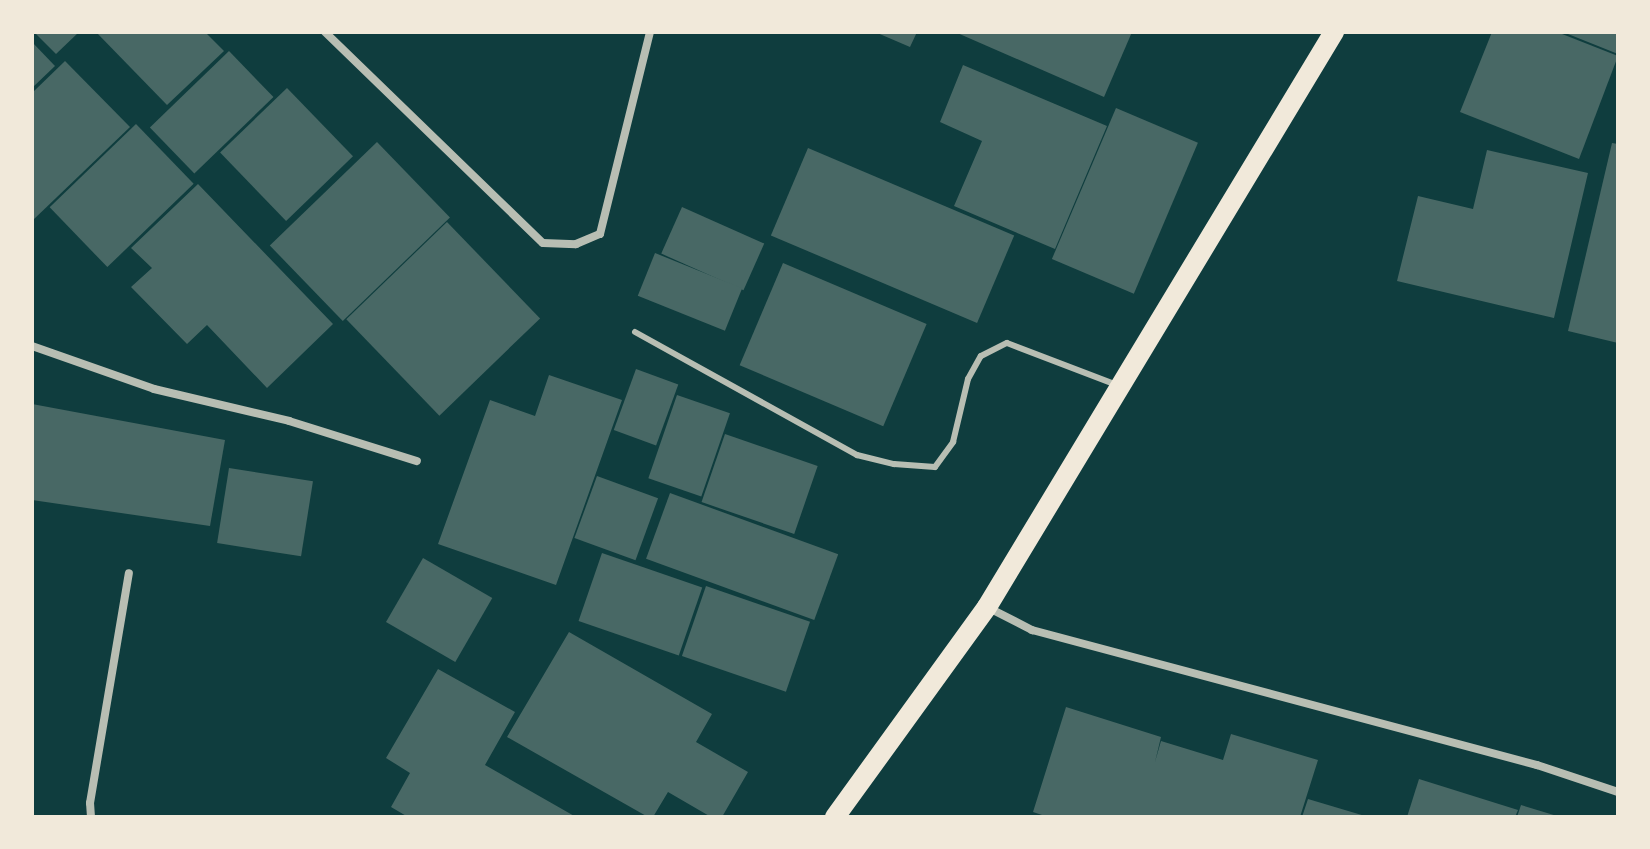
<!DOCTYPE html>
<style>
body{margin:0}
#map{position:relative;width:1650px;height:849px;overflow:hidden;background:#0f3d3e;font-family:"Roboto Serif",serif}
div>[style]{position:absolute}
.building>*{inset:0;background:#486865;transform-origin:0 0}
.service>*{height:6px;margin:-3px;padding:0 3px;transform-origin:3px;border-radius:3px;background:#b8beb3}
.minor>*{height:8px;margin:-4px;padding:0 4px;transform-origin:4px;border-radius:4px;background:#b8beb3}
.primary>*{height:20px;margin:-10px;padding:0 10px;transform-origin:10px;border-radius:10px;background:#f1e9da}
span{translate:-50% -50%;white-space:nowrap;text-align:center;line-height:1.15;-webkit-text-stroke:8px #f1e9da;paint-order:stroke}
.frame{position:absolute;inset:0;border:34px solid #f1e9da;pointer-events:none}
</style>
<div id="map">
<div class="building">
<i style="clip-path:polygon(34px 32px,79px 32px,56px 54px)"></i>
<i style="clip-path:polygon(96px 32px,205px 32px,224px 51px,167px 105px)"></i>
<i style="clip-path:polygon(875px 32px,917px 32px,910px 47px)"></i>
<i style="clip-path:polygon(955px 32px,1132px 32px,1104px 97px)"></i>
<i style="clip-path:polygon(1492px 32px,1557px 32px,1618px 56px,1579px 159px,1460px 112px)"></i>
<i style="clip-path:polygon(1563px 32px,1618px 32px,1618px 54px)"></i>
<i style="clip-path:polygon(32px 42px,55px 66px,32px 88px)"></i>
<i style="left:229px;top:51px;width:64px;height:110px;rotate:46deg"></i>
<i style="clip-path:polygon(65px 61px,130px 127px,32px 221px,32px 93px)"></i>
<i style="clip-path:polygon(963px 65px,1107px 126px,1055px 249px,954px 206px,982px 141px,940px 122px)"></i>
<i style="left:287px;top:88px;width:95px;height:93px;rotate:46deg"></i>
<i style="left:1116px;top:108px;width:89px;height:164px;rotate:23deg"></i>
<i style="left:136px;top:124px;width:83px;height:120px;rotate:46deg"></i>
<i style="left:377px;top:142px;width:105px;height:149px;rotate:46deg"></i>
<i style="clip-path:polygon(1612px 143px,1618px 144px,1618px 343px,1568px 331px)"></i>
<i style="left:808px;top:148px;width:224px;height:95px;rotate:23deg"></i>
<i style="clip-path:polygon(1487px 150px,1588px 173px,1554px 318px,1397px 281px,1418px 196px,1473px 209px)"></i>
<i style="clip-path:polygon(198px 184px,333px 324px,267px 388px,207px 325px,187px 344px,131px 287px,152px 268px,131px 248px)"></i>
<i style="left:682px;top:207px;width:90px;height:51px;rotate:24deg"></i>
<i style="left:447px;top:222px;width:134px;height:140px;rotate:46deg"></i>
<i style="left:655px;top:253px;width:94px;height:46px;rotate:22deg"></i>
<i style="left:783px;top:263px;width:156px;height:111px;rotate:23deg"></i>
<i style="left:636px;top:369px;width:45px;height:65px;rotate:20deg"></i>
<i style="clip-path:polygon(549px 375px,622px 400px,556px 585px,438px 544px,490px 400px,535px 416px)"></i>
<i style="left:677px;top:395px;width:56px;height:88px;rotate:19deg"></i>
<i style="clip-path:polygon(32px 404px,225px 440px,210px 526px,32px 500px)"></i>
<i style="left:725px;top:434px;width:98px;height:72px;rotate:19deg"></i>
<i style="left:229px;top:468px;width:85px;height:76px;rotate:9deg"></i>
<i style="left:597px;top:476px;width:65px;height:66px;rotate:20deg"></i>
<i style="left:670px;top:493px;width:179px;height:70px;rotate:20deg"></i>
<i style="left:602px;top:553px;width:106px;height:72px;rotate:19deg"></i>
<i style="left:423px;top:558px;width:80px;height:74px;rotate:30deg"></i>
<i style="left:706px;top:586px;width:110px;height:74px;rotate:19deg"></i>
<i style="clip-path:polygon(569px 632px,712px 714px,696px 742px,748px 772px,722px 817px,711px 817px,668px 792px,653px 817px,648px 817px,507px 737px)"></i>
<i style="clip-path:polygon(438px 669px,515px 712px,485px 765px,576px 817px,408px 817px,391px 807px,410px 773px,386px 758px)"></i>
<i style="clip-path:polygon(1066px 707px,1161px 737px,1155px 762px,1161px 741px,1223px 760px,1231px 734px,1318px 760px,1300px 817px,1048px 817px,1033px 812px)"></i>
<i style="clip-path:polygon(1419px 779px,1518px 810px,1515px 817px,1407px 817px)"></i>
<i style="clip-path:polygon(1308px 799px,1365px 816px,1365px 817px,1302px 817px)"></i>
<i style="clip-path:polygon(1521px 805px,1557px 816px,1557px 817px,1517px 817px)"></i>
</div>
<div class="service">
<i style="left:635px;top:332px;width:254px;rotate:29deg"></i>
<i style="left:857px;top:455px;width:38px;rotate:14deg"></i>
<i style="left:894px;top:464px;width:41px;rotate:4.2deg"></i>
<i style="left:935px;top:467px;width:31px;rotate:-54deg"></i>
<i style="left:953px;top:442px;width:65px;rotate:-76.6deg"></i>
<i style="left:968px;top:379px;width:26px;rotate:-61deg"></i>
<i style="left:981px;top:356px;width:29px;rotate:-27deg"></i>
<i style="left:1007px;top:343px;width:118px;rotate:20.9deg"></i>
</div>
<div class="minor">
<i style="left:325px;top:32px;width:303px;rotate:44.1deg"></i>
<i style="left:543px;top:243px;width:33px;rotate:2deg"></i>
<i style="left:576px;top:244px;width:26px;rotate:-23deg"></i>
<i style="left:600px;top:234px;width:208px;rotate:-76.1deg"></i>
<i style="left:32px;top:346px;width:129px;rotate:19.4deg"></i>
<i style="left:154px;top:389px;width:139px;rotate:13.3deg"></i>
<i style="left:289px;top:421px;width:134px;rotate:17.4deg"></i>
<i style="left:987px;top:607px;width:51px;rotate:27.1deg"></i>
<i style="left:1032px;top:630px;width:523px;rotate:14.97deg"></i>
<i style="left:1537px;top:765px;width:85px;rotate:18.4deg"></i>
<i style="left:91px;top:817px;width:14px;rotate:-94deg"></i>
<i style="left:90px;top:803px;width:233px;rotate:-80.4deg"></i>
</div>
<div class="primary">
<i style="left:835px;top:817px;width:259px;rotate:-54.1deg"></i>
<i style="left:987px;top:607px;width:672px;rotate:-58.89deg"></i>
</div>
<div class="frame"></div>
</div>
